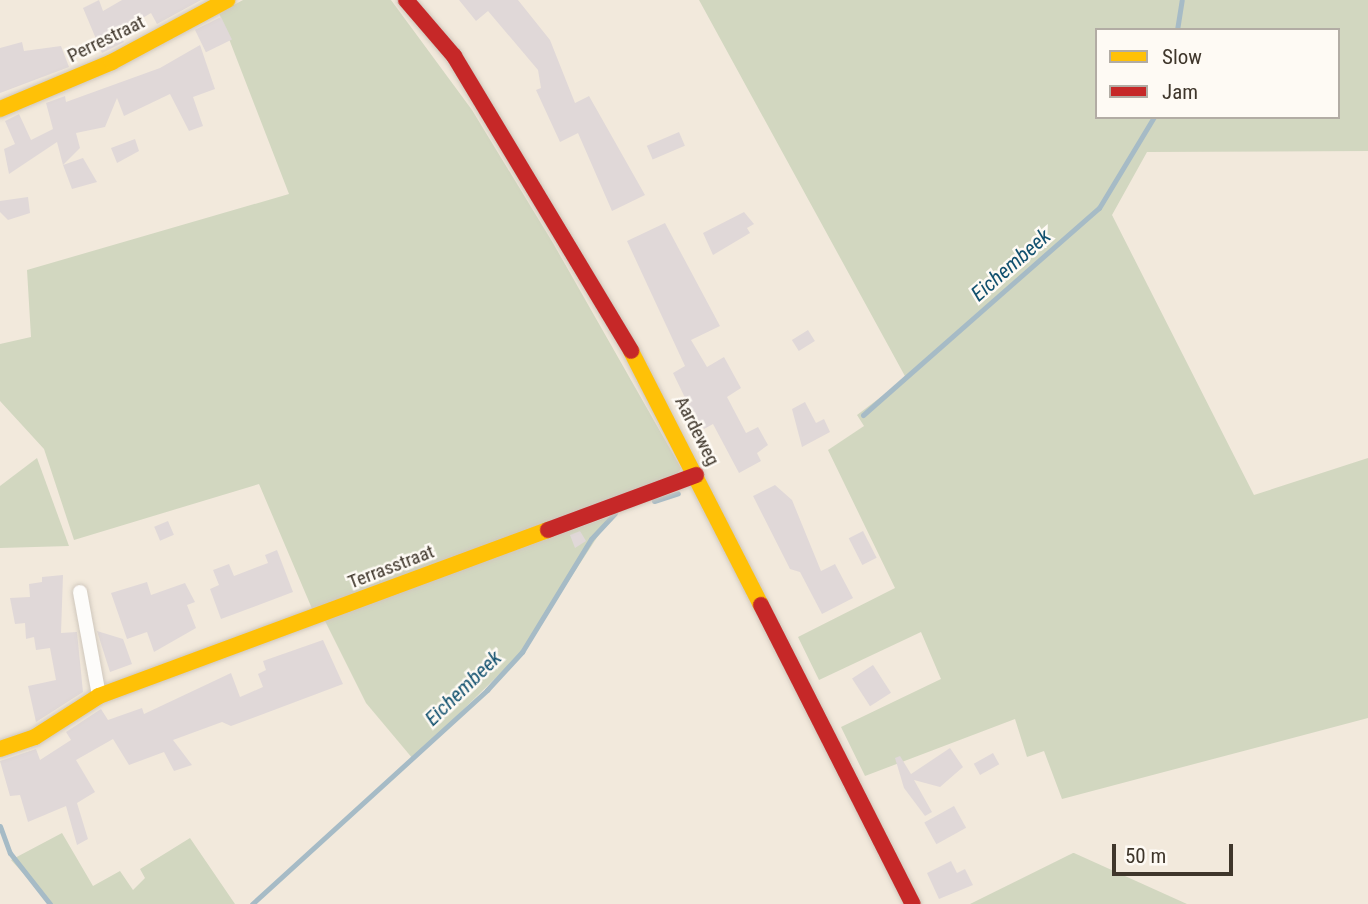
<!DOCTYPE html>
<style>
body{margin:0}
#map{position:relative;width:1368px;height:904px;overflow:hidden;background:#f2e9dc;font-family:"Roboto Condensed",sans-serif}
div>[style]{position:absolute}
.green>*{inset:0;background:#d2d7c0}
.stream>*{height:5px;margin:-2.5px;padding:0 2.5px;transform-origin:2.5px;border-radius:2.5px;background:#a6bbc6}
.building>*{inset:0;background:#e0d8d8;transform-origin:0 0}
.roads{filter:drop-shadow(0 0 2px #cfc7bc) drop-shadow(0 0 2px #cfc7bc)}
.street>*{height:14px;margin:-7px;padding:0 7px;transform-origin:7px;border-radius:7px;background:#fdfcfa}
.slow>*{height:16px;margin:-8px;padding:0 8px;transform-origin:8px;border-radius:8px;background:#ffc107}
.jam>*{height:16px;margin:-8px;padding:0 8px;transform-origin:8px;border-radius:8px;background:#c62828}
span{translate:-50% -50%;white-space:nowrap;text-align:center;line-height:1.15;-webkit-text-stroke:5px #fefaf4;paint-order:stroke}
.street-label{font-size:19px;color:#3f362b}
.water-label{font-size:21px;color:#12516f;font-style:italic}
.legend{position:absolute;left:1095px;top:28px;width:245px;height:91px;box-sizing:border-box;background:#fefaf4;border:2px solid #b2aca4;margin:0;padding:9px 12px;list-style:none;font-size:21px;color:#3f362b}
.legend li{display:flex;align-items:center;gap:14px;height:35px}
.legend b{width:35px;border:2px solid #b2aca4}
.scale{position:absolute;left:1112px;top:844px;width:121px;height:32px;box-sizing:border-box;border:4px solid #3f362b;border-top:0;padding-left:9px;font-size:21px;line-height:24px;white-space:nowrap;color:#3f362b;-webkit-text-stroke:5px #fefaf4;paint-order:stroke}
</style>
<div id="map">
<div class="green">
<i style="clip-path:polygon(243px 0,391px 0,472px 110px,553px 243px,681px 468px,677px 475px,313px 611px,259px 484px,74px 540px,44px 449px,0 401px,0 344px,31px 337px,27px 270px,289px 194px,219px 13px)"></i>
<i style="clip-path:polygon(evenodd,699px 0,1368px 0,1368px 151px,1147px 152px,1112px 215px,1254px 495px,1368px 458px,1368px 718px,1062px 799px,1044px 751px,1027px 757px,1015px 719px,865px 776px,841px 727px,941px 679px,921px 632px,819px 680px,798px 637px,895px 588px,828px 450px,864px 426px,857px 415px,906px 378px,699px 0,1097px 30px,1338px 30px,1338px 117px,1097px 117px,1097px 30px)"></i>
<i style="clip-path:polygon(37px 458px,69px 546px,0 548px,0 486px)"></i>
<i style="clip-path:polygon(611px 516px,522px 652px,413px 759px,366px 703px,324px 619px)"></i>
<i style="clip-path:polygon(62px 833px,93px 886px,120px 871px,133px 890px,145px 878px,140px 869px,190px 838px,235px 904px,51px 904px,11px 860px)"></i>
<i style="clip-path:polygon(1073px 853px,1074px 853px,1187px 904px,970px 904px)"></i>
</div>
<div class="stream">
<i style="left:1177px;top:30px;width:30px;rotate:-81deg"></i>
<i style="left:863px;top:415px;width:314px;rotate:-41.3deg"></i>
<i style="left:1099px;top:208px;width:106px;rotate:-58.9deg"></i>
<i style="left:654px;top:501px;width:25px;rotate:-18deg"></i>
<i style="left:0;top:826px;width:29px;rotate:70deg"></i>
<i style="left:10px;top:853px;width:65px;rotate:51.9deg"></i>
<i style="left:252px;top:904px;width:318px;rotate:-42.3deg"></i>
<i style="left:487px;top:690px;width:52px;rotate:-47.4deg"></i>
<i style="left:522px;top:652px;width:132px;rotate:-58.6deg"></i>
<i style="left:591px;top:539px;width:35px;rotate:-47deg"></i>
</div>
<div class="building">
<i style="clip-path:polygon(99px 0,103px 11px,122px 0,201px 0,157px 24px,151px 13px,119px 32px,124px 42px,102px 53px,83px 8px)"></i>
<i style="clip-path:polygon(459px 0,518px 0,550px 40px,575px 103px,589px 96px,645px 195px,612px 211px,578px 133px,560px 142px,536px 90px,541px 88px,538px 70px,488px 11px,476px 21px)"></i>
<i style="left:221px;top:17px;width:25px;height:29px;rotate:64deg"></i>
<i style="clip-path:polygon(22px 42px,24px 51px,61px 46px,69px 67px,0 93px,0 48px)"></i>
<i style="clip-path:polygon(200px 45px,215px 89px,193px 97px,203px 126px,189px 131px,170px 94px,124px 116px,117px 98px,105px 127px,76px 133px,80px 148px,63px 165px,57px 142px,9px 174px,4px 149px,15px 144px,5px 121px,19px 114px,31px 140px,53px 129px,46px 103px,65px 96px,66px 102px,160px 68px)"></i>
<i style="left:679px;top:132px;width:15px;height:35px;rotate:67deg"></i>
<i style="clip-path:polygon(135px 139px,139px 151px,117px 163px,111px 148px)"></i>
<i style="clip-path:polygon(83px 158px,97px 182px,72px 189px,63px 165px)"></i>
<i style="clip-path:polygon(28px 197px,30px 213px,8px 220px,0 212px,0 201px)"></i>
<i style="clip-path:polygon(744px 212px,754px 224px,747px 228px,750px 233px,713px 255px,703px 233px)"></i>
<i style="clip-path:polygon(665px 223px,720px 326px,691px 340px,707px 367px,724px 357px,741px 388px,727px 397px,746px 433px,758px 427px,768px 445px,757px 453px,761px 461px,739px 473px,713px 424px,704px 429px,690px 408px,673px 373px,685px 366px,627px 241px)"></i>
<i style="left:808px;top:330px;width:13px;height:19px;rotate:58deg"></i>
<i style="clip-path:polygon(805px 402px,816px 423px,824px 419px,830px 432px,802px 447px,792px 409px)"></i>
<i style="clip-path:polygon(775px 485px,792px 500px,821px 571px,835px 564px,853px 598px,822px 614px,800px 572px,790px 569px,753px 496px)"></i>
<i style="left:168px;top:521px;width:15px;height:15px;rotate:67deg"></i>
<i style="clip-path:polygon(580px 531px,586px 541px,575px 548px,570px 535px)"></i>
<i style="left:863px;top:531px;width:30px;height:16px;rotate:63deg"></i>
<i style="clip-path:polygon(277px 550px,293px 592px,221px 619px,210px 589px,219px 585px,213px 570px,229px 564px,234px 576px,268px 563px,265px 555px)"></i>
<i style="clip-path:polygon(63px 575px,61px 633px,77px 632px,83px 692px,36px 722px,28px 686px,56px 680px,50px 648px,36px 650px,34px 637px,26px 639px,25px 623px,15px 624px,10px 598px,30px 597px,29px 584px,42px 582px,42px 577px)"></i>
<i style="clip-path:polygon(147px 582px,151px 595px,185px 583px,195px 602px,187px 605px,196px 628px,154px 652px,147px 632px,127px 639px,111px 593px)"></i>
<i style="clip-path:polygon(97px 631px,123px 639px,132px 664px,110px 672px)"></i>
<i style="clip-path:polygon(323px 640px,343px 684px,231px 726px,222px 722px,173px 740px,192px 765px,174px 771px,164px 752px,129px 765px,113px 739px,76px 760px,95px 792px,77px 803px,88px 839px,77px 845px,66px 806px,28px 822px,20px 795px,10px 796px,0 761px,36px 749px,40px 760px,71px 740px,66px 732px,101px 709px,108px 720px,142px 708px,144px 714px,231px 673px,240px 697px,263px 687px,258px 674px,266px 670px,263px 661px)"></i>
<i style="left:873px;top:665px;width:33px;height:25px;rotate:57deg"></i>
<i style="clip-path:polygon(950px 748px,963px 767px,940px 787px,914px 780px,932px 812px,925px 816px,904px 788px,895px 758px,900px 756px,911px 774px)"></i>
<i style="left:993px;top:753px;width:13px;height:22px;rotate:61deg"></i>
<i style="left:954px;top:806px;width:25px;height:34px;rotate:61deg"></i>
<i style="clip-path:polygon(951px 861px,957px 873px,965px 869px,973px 885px,939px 899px,927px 873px)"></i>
</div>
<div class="roads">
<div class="street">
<i style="left:80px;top:592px;width:106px;rotate:79.6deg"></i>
</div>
<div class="slow">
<i style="left:0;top:109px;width:121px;rotate:-22.8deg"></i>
<i style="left:112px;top:62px;width:131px;rotate:-28.3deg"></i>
<i style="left:631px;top:351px;width:285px;rotate:62.9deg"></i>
<i style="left:0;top:749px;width:37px;rotate:-19deg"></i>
<i style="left:35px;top:737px;width:76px;rotate:-32.6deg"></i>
<i style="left:99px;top:696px;width:479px;rotate:-20.3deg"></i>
</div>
<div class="jam">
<i style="left:406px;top:0;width:74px;rotate:49.4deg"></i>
<i style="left:454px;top:56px;width:344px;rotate:59deg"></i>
<i style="left:548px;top:530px;width:158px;rotate:-20.4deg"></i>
<i style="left:761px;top:605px;width:335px;rotate:63.1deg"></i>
</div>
</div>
<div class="street-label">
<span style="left:106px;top:39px;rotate:-26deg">Perrestraat</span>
<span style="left:697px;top:431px;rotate:63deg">Aardeweg</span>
<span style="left:391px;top:567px;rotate:-21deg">Terrasstraat</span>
</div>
<div class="water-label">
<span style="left:1011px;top:265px;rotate:-41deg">Eichembeek</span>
<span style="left:463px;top:688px;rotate:-44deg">Eichembeek</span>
</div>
<ul class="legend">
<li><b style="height:9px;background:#ffc107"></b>Slow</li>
<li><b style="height:9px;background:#c62828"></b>Jam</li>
</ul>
<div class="scale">50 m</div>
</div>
